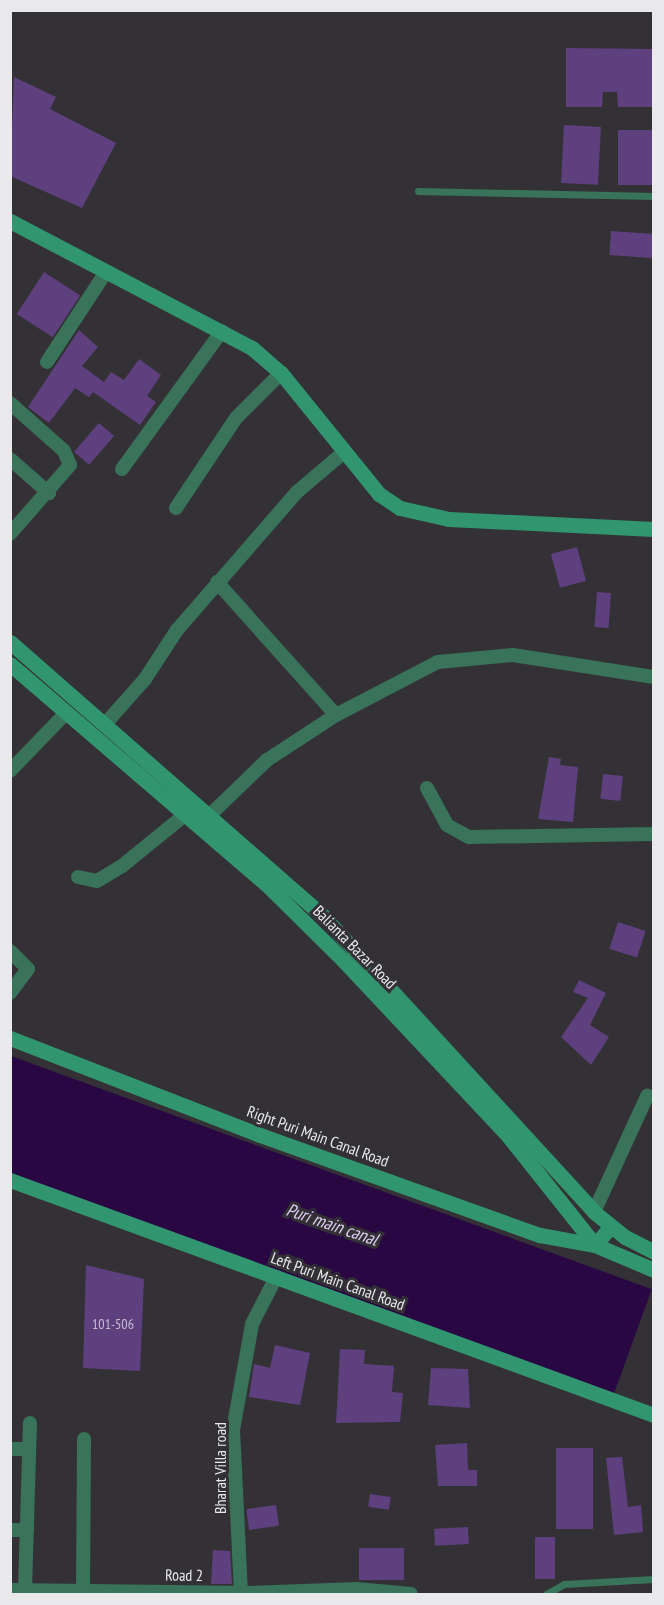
<!DOCTYPE html>
<style>
body{margin:0}
#map{position:relative;width:664px;height:1605px;overflow:hidden;background:#333136;font-family:"PT Sans Narrow",sans-serif}
div>[style]{position:absolute}
.water>*{inset:0;background:#290743;transform-origin:0 0}
.building>*{inset:0;background:#5e407e;transform-origin:0 0}
.lane>*{height:7px;margin:-3.5px;padding:0 3.5px;transform-origin:3.5px;border-radius:3.5px;background:#397359}
.street>*{height:14px;margin:-7px;padding:0 7px;transform-origin:7px;border-radius:7px;background:#397359}
.secondary>*{height:15px;margin:-7.5px;padding:0 7.5px;transform-origin:7.5px;border-radius:7.5px;background:#31966f}
span{translate:-50% -50%;white-space:nowrap;text-align:center;line-height:1.15;-webkit-text-stroke:6px #333136;paint-order:stroke}
.number-label{font-size:14px;color:#c6bed0}
.number-label span{-webkit-text-stroke-width:0}
.street-label{font-size:16px;color:#e9e8eb}
.water-label{font-size:18px;color:#ddccf1;font-style:italic}
.frame{position:absolute;inset:0;border:12px solid #e9e8eb;pointer-events:none}
</style>
<div id="map">
<div class="water">
<i style="left:11px;top:1056px;width:682px;height:113px;rotate:20deg"></i>
</div>
<div class="building">
<i style="clip-path:polygon(566px 48px,654px 49px,654px 107px,618px 107px,617px 92px,603px 92px,602px 107px,566px 107px)"></i>
<i style="clip-path:polygon(14px 77px,56px 97px,50px 109px,116px 143px,82px 208px,10px 176px)"></i>
<i style="left:564px;top:125px;width:37px;height:58px;rotate:3deg"></i>
<i style="left:618px;top:130px;width:35px;height:55px"></i>
<i style="left:611px;top:231px;width:43px;height:24px;rotate:4deg"></i>
<i style="left:44px;top:272px;width:43px;height:50px;rotate:33deg"></i>
<i style="clip-path:polygon(79px 330px,98px 347px,82px 366px,104px 382px,111px 372px,124px 380px,139px 359px,161px 375px,147px 396px,156px 402px,140px 425px,93px 392px,89px 397px,75px 388px,49px 423px,28px 407px)"></i>
<i style="left:99px;top:423px;width:20px;height:38px;rotate:41deg"></i>
<i style="left:577px;top:547px;width:35px;height:27px;rotate:75deg"></i>
<i style="left:597px;top:592px;width:14px;height:35px;rotate:4deg"></i>
<i style="clip-path:polygon(549px 757px,561px 759px,560px 765px,578px 767px,573px 822px,538px 819px)"></i>
<i style="left:603px;top:774px;width:20px;height:25px;rotate:6deg"></i>
<i style="left:618px;top:922px;width:29px;height:28px;rotate:18deg"></i>
<i style="clip-path:polygon(579px 980px,606px 993px,590px 1025px,609px 1037px,591px 1065px,561px 1037px,588px 998px,573px 992px)"></i>
<i style="clip-path:polygon(86px 1265px,144px 1279px,140px 1371px,83px 1368px)"></i>
<i style="clip-path:polygon(275px 1345px,310px 1353px,300px 1405px,249px 1397px,254px 1364px,270px 1368px)"></i>
<i style="clip-path:polygon(340px 1349px,365px 1350px,364px 1364px,394px 1366px,392px 1392px,403px 1393px,400px 1422px,336px 1423px)"></i>
<i style="clip-path:polygon(431px 1368px,468px 1369px,470px 1408px,428px 1405px)"></i>
<i style="clip-path:polygon(467px 1443px,468px 1470px,477px 1470px,477px 1486px,438px 1486px,435px 1445px)"></i>
<i style="left:556px;top:1448px;width:37px;height:81px"></i>
<i style="clip-path:polygon(622px 1457px,628px 1507px,641px 1505px,643px 1532px,614px 1535px,606px 1458px)"></i>
<i style="left:370px;top:1494px;width:21px;height:13px;rotate:8deg"></i>
<i style="left:276px;top:1505px;width:21px;height:30px;rotate:82deg"></i>
<i style="left:468px;top:1527px;width:17px;height:34px;rotate:87deg"></i>
<i style="left:535px;top:1537px;width:20px;height:42px"></i>
<i style="left:359px;top:1548px;width:45px;height:32px"></i>
<i style="clip-path:polygon(213px 1550px,230px 1551px,232px 1584px,211px 1584px)"></i>
</div>
<div class="lane">
<i style="left:418px;top:191px;width:236px;rotate:1.2deg"></i>
<i style="left:546px;top:1594px;width:21px;rotate:-29deg"></i>
<i style="left:564px;top:1584px;width:90px;rotate:-3.2deg"></i>
</div>
<div class="street">
<i style="left:47px;top:362px;width:108px;rotate:-56.8deg"></i>
<i style="left:10px;top:403px;width:72px;rotate:41.6deg"></i>
<i style="left:64px;top:451px;width:15px;rotate:67deg"></i>
<i style="left:70px;top:465px;width:91px;rotate:131deg"></i>
<i style="left:10px;top:459px;width:52px;rotate:41.1deg"></i>
<i style="left:122px;top:469px;width:170px;rotate:-54.1deg"></i>
<i style="left:176px;top:508px;width:108px;rotate:-56.3deg"></i>
<i style="left:236px;top:418px;width:64px;rotate:-45deg"></i>
<i style="left:217px;top:582px;width:178px;rotate:48.2deg"></i>
<i style="left:106px;top:723px;width:59px;rotate:-48.4deg"></i>
<i style="left:145px;top:679px;width:59px;rotate:-56.9deg"></i>
<i style="left:177px;top:630px;width:183px;rotate:-49deg"></i>
<i style="left:297px;top:492px;width:60px;rotate:-40.3deg"></i>
<i style="left:10px;top:771px;width:81px;rotate:-46deg"></i>
<i style="left:427px;top:788px;width:42px;rotate:61.6deg"></i>
<i style="left:447px;top:825px;width:25px;rotate:29deg"></i>
<i style="left:469px;top:837px;width:185px;rotate:-0.9deg"></i>
<i style="left:210px;top:815px;width:79px;rotate:-44deg"></i>
<i style="left:267px;top:760px;width:82px;rotate:-33.1deg"></i>
<i style="left:336px;top:715px;width:115px;rotate:-27.5deg"></i>
<i style="left:438px;top:662px;width:75px;rotate:-5.3deg"></i>
<i style="left:513px;top:655px;width:143px;rotate:8.9deg"></i>
<i style="left:78px;top:877px;width:19px;rotate:12deg"></i>
<i style="left:97px;top:881px;width:29px;rotate:-31deg"></i>
<i style="left:122px;top:866px;width:82px;rotate:-39.1deg"></i>
<i style="left:10px;top:951px;width:25px;rotate:45deg"></i>
<i style="left:28px;top:969px;width:30px;rotate:127deg"></i>
<i style="left:594px;top:1212px;width:128px;rotate:-65.4deg"></i>
<i style="left:10px;top:1449px;width:19px"></i>
<i style="left:10px;top:1530px;width:17px"></i>
<i style="left:10px;top:1590px;width:240px;rotate:0.7deg"></i>
<i style="left:250px;top:1593px;width:107px;rotate:-2.1deg"></i>
<i style="left:357px;top:1589px;width:54px;rotate:5.3deg"></i>
<i style="left:25px;top:1590px;width:167px;rotate:-88.3deg"></i>
<i style="left:83px;top:1590px;width:151px;rotate:-89.6deg"></i>
<i style="left:241px;top:1593px;width:163px;rotate:-92.8deg"></i>
<i style="left:233px;top:1430px;width:108px;rotate:-79.8deg"></i>
<i style="left:252px;top:1324px;width:53px;rotate:-62.9deg"></i>
</div>
<div class="secondary">
<i style="left:10px;top:221px;width:273px;rotate:27.7deg"></i>
<i style="left:252px;top:348px;width:38px;rotate:41deg"></i>
<i style="left:281px;top:373px;width:156px;rotate:51deg"></i>
<i style="left:379px;top:494px;width:25px;rotate:34deg"></i>
<i style="left:400px;top:508px;width:50px;rotate:12.7deg"></i>
<i style="left:449px;top:519px;width:205px;rotate:2.8deg"></i>
<i style="left:10px;top:642px;width:419px;rotate:41.2deg"></i>
<i style="left:325px;top:918px;width:398px;rotate:47.5deg"></i>
<i style="left:594px;top:1212px;width:40px;rotate:39deg"></i>
<i style="left:625px;top:1237px;width:33px;rotate:27deg"></i>
<i style="left:10px;top:664px;width:339px;rotate:40.7deg"></i>
<i style="left:267px;top:885px;width:107px;rotate:44.6deg"></i>
<i style="left:343px;top:960px;width:243px;rotate:46.8deg"></i>
<i style="left:509px;top:1137px;width:138px;rotate:51.5deg"></i>
<i style="left:595px;top:1245px;width:64px;rotate:23deg"></i>
<i style="left:10px;top:1038px;width:268px;rotate:21.2deg"></i>
<i style="left:260px;top:1135px;width:297px;rotate:19.7deg"></i>
<i style="left:540px;top:1235px;width:56px;rotate:10.3deg"></i>
<i style="left:595px;top:1245px;width:23px;rotate:-50deg"></i>
<i style="left:10px;top:1180px;width:686px;rotate:20.05deg"></i>
</div>
<div class="number-label">
<span style="left:113px;top:1324px">101-506</span>
</div>
<div class="street-label">
<span style="left:355px;top:947px;rotate:45deg">Balianta Bazar Road</span>
<span style="left:318px;top:1136px;rotate:20deg">Right Puri Main Canal Road</span>
<span style="left:338px;top:1281px;rotate:20deg">Left Puri Main Canal Road</span>
<span style="left:220px;top:1468px;rotate:-90deg">Bharat Villa road</span>
<span style="left:184px;top:1575px;rotate:1deg">Road 2</span>
</div>
<div class="water-label">
<span style="left:332px;top:1225px;rotate:19deg">Puri main canal</span>
</div>
<div class="frame"></div>
</div>
